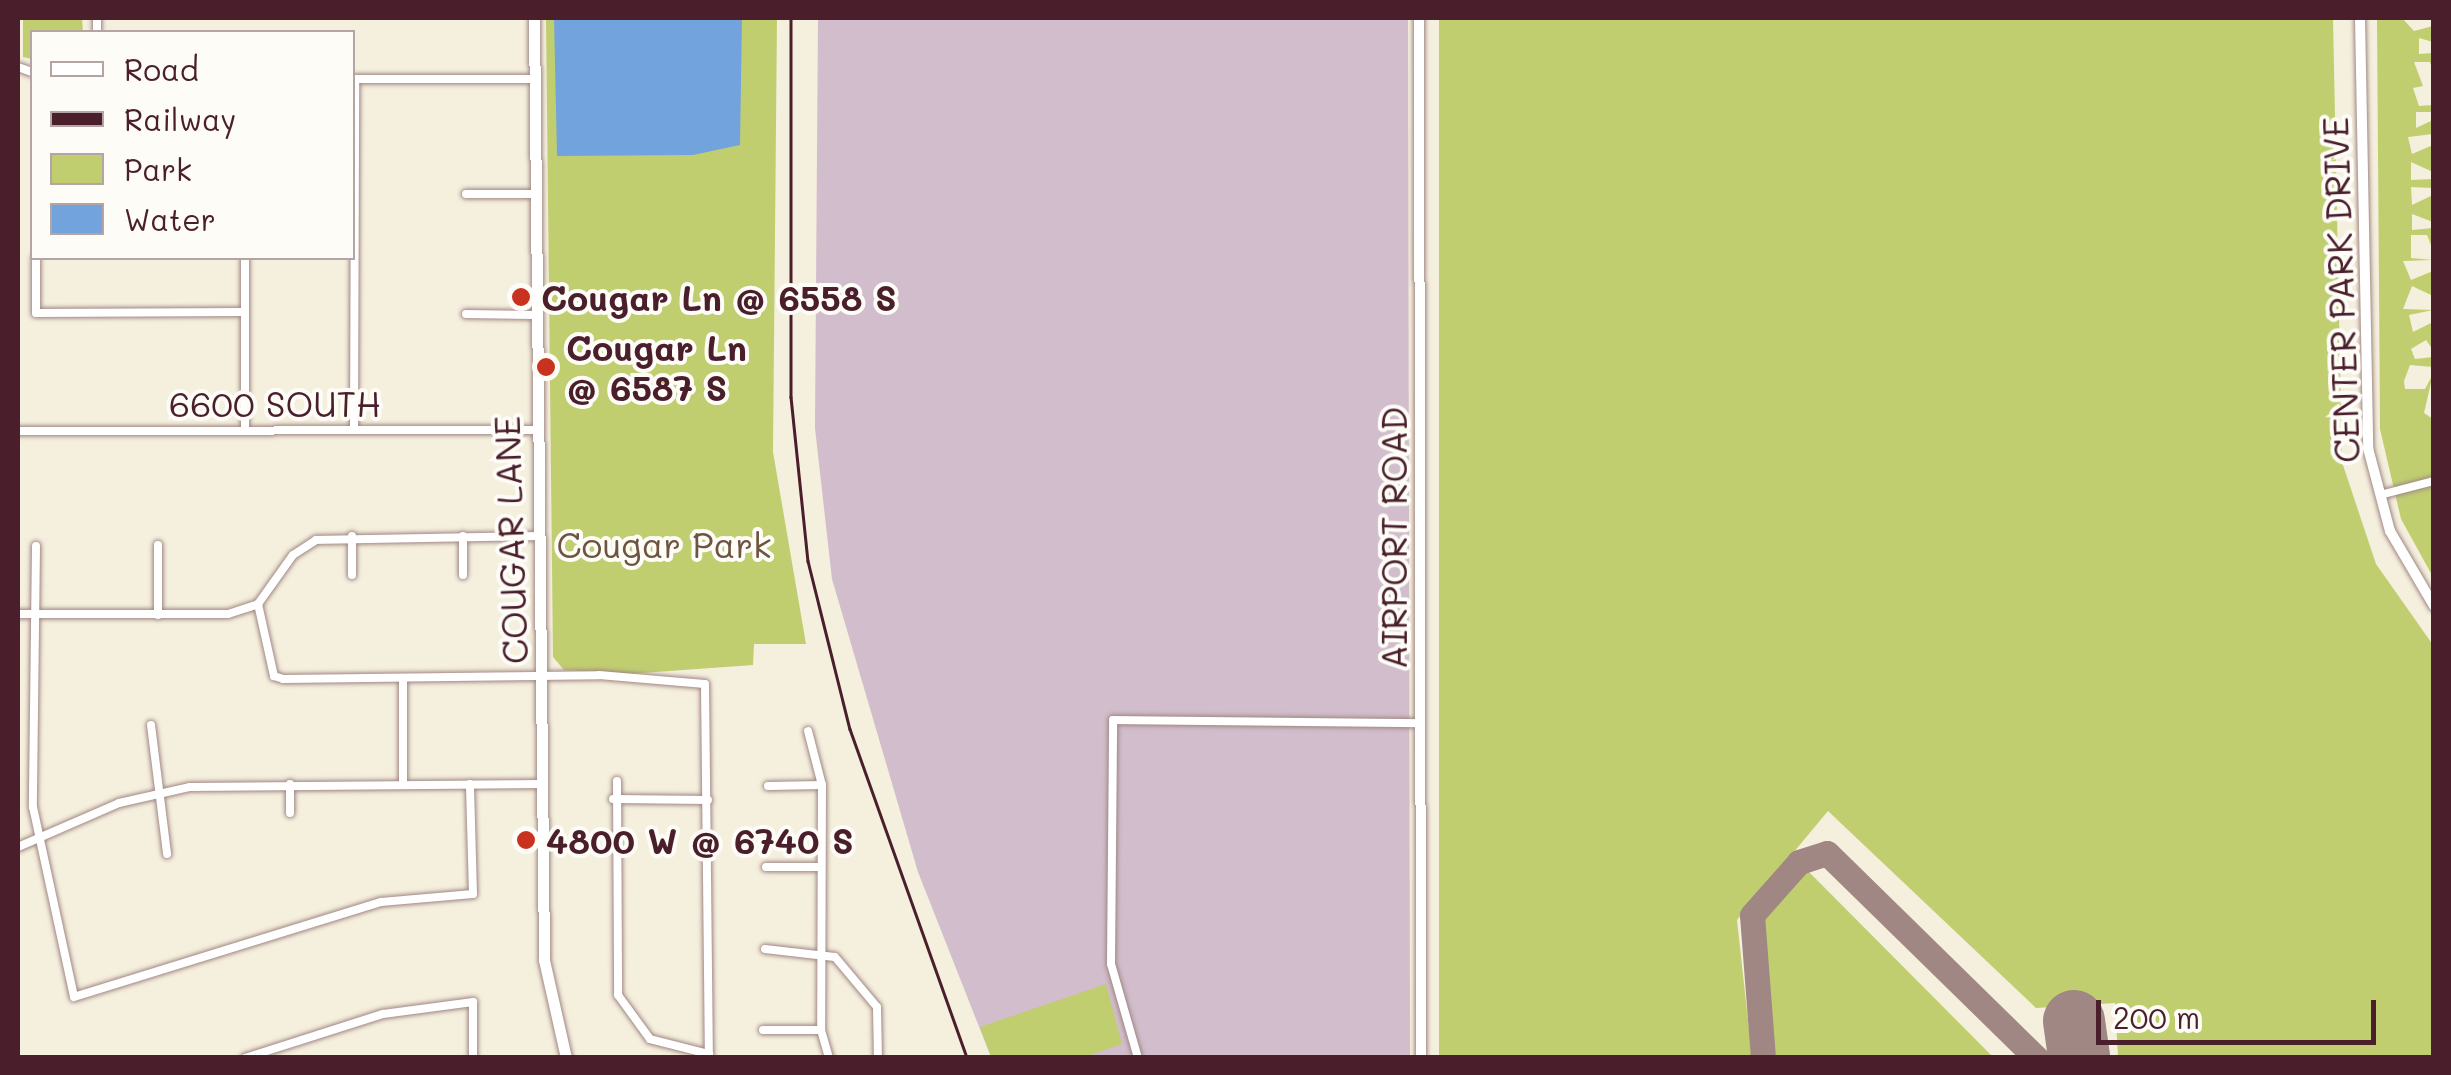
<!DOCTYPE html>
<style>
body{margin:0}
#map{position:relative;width:2451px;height:1075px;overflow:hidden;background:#f5efdd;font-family:Mali,sans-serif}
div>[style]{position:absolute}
.industrial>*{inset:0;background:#d1bdcb}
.green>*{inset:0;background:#c0ce70}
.water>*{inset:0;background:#73a3dd}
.taxiway>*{height:25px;margin:-12.5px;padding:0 12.5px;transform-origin:12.5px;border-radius:12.5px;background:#a08784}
.runway>*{height:62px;margin:-31px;padding:0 31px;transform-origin:31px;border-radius:31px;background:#a08784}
.roads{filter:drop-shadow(0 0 2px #a08784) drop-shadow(0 0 2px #a08784)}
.minor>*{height:8px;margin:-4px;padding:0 4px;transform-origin:4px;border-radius:4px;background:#fff}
.tertiary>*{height:10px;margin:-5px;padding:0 5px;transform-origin:5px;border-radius:5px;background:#fff}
.secondary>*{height:11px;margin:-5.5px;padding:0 5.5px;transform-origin:5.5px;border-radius:5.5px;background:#fff}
.rail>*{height:2.5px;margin:-1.25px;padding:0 1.25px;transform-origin:1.25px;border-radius:1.25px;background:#4a1f2b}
.dots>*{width:28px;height:28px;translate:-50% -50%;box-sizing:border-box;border:5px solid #fdfcf7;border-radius:50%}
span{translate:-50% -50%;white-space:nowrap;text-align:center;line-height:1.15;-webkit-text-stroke:8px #fdfcf7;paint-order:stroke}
.street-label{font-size:35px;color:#4a1f2b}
.poi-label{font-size:35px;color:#4a1f2b;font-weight:700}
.left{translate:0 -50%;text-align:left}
.park-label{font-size:35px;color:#6d5440}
.frame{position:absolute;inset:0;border:20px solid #4a1f2b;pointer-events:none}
.legend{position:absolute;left:30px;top:30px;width:325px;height:230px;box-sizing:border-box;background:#fdfcf7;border:2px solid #b5a4a5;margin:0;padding:12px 18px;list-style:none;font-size:30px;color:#4a1f2b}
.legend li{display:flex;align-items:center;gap:20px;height:50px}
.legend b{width:50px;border:2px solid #b5a4a5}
.scale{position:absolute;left:2096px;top:1000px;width:280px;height:45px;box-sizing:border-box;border:5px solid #4a1f2b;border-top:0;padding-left:12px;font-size:30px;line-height:35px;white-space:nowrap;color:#4a1f2b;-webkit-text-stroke:8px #fdfcf7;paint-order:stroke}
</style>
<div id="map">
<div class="industrial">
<i style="clip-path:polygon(818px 18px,1408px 18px,1410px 1057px,991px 1057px,918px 872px,832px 579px,815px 428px)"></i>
</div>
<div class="green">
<i style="clip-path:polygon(23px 18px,82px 18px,83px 32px,32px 32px,32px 59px,23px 57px)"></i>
<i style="clip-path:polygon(546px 18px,777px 18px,773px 452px,806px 644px,754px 644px,753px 665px,628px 674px,564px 670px,553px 657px)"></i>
<i style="clip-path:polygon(1439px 18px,2333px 18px,2342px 462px,2376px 564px,2433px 645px,2433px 1057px,2118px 1057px,2115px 1003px,2036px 1008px,1828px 811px,1737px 920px,1752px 1057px,1439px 1057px)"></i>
<i style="clip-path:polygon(2377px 18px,2402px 18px,2414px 31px,2433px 26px,2433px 42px,2419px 38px,2419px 54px,2433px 53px,2433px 72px,2430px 62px,2414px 62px,2423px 86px,2413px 88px,2419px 106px,2432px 105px,2433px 96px,2431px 112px,2416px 112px,2416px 128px,2433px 120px,2433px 134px,2408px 137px,2412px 154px,2433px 145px,2433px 172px,2411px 162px,2411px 180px,2433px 179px,2433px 188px,2411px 187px,2412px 205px,2433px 195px,2433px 222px,2412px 214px,2412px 230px,2433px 228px,2433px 250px,2427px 235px,2411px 235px,2411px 258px,2433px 260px,2403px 261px,2411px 280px,2433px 271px,2433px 296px,2412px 286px,2403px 309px,2433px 310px,2409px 315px,2413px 332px,2433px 322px,2433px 350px,2426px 340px,2411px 349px,2415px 359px,2433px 357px,2433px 367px,2410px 365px,2404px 381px,2405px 389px,2425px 389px,2433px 374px,2424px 413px,2433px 419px,2433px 577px,2401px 519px,2380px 429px)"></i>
<i style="clip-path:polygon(1806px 869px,1992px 1056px,1992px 1057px,1774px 1057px,1759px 920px)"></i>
<i style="clip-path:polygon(1106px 984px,1122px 1044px,1085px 1057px,991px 1057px,980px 1027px)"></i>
</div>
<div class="water">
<i style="clip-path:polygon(554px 18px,742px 18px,740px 145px,693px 155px,557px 156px)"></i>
</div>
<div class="taxiway">
<i style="left:1763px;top:1058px;width:143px;rotate:-94.4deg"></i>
<i style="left:1752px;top:915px;width:71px;rotate:-48.4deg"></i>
<i style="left:1799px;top:862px;width:29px;rotate:-18deg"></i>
<i style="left:1827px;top:853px;width:293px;rotate:44.4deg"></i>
</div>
<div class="runway">
<i style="left:2074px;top:1021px;width:37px;rotate:82deg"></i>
</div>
<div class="roads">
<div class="minor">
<i style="left:97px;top:32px;width:14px;rotate:-90deg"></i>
<i style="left:18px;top:67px;width:15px;rotate:20deg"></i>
<i style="left:352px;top:79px;width:182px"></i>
<i style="left:466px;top:194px;width:67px"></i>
<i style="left:36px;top:258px;width:55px;rotate:90deg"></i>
<i style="left:36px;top:313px;width:209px;rotate:-0.3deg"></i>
<i style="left:245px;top:258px;width:172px;rotate:90deg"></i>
<i style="left:466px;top:314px;width:67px;rotate:0.9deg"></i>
<i style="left:354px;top:430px;width:351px;rotate:-89.8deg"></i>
<i style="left:18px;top:431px;width:515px;rotate:-0.11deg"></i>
<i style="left:2380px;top:495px;width:56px;rotate:-14.5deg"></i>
<i style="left:352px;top:536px;width:39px;rotate:90deg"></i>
<i style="left:158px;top:545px;width:70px;rotate:90deg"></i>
<i style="left:36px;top:546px;width:261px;rotate:90.7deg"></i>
<i style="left:33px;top:807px;width:194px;rotate:77.8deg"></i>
<i style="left:74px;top:997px;width:321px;rotate:-17.2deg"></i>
<i style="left:381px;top:902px;width:92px;rotate:-5deg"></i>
<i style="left:473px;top:894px;width:110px;rotate:-91.6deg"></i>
<i style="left:463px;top:575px;width:39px;rotate:-90deg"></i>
<i style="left:258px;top:604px;width:74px;rotate:77.5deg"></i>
<i style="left:274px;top:676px;width:9px;rotate:18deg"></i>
<i style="left:283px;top:679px;width:316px;rotate:-0.7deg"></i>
<i style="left:599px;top:675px;width:106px;rotate:4.9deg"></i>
<i style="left:705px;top:684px;width:374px;rotate:89.4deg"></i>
<i style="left:18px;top:614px;width:210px"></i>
<i style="left:228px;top:614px;width:32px;rotate:-18deg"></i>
<i style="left:258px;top:604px;width:60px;rotate:-54.5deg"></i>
<i style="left:293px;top:555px;width:27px;rotate:-33deg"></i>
<i style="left:316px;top:540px;width:219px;rotate:-1deg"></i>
<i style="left:403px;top:679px;width:105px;rotate:90deg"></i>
<i style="left:151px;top:725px;width:130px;rotate:82.9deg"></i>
<i style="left:808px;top:731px;width:56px;rotate:75.5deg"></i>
<i style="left:822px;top:785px;width:245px;rotate:90.2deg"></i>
<i style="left:821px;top:1030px;width:29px;rotate:74deg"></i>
<i style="left:617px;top:781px;width:214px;rotate:89.7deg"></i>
<i style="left:618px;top:995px;width:54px;rotate:54deg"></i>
<i style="left:650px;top:1039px;width:61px;rotate:14.3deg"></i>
<i style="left:290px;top:784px;width:29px;rotate:90deg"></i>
<i style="left:768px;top:786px;width:54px;rotate:-1.1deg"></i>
<i style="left:613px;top:799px;width:95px;rotate:0.6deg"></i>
<i style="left:18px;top:847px;width:110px;rotate:-23.5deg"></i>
<i style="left:119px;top:803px;width:73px;rotate:-12.7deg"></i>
<i style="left:190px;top:787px;width:353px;rotate:-0.5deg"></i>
<i style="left:766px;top:867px;width:55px"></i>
<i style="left:765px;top:949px;width:70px;rotate:6.5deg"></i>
<i style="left:835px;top:957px;width:65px;rotate:50deg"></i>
<i style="left:877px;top:1007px;width:51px;rotate:88.9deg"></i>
<i style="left:763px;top:1030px;width:58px"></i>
<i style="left:245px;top:1058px;width:145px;rotate:-17.7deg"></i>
<i style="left:383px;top:1014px;width:91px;rotate:-7.6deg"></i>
<i style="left:473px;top:1002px;width:56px;rotate:90deg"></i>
<i style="left:1138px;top:1058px;width:98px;rotate:-106deg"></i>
<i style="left:1111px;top:964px;width:244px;rotate:-89.5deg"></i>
<i style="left:1113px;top:720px;width:308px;rotate:0.6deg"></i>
</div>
<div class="tertiary">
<i style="left:1419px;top:18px;width:1040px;rotate:89.89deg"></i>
<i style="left:2360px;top:18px;width:430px;rotate:88.9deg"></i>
<i style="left:2368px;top:448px;width:86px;rotate:75.2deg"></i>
<i style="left:2390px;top:531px;width:87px;rotate:59.6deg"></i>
</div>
<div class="secondary">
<i style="left:534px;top:18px;width:942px;rotate:89.39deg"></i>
<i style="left:544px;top:960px;width:100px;rotate:77.3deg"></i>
</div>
</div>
<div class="rail">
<i style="left:791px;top:18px;width:379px;rotate:90deg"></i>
<i style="left:791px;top:397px;width:165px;rotate:84.1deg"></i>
<i style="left:808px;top:561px;width:173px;rotate:76deg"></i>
<i style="left:850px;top:729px;width:349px;rotate:70.4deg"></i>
</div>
<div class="dots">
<i style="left:521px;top:297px;background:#c8321e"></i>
<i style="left:546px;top:367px;background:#c8321e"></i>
<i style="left:526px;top:840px;background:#c8321e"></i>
</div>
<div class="street-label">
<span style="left:2340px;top:290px;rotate:-92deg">CENTER PARK DRIVE</span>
<span style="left:275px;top:403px">6600 SOUTH</span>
<span style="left:1393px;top:538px;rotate:-90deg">AIRPORT ROAD</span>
<span style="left:510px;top:540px;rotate:-92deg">COUGAR LANE</span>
</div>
<div class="poi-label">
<span class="left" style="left:541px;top:297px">Cougar Ln @ 6558 S</span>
<span class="left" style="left:566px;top:367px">Cougar Ln<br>@ 6587 S</span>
<span class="left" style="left:546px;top:840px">4800 W @ 6740 S</span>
</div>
<div class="park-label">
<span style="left:664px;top:544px">Cougar Park</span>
</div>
<div class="frame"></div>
<ul class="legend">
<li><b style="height:12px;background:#fff"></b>Road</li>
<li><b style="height:12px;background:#4a1f2b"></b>Railway</li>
<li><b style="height:28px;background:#c0ce70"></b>Park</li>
<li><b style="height:28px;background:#73a3dd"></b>Water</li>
</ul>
<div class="scale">200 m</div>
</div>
